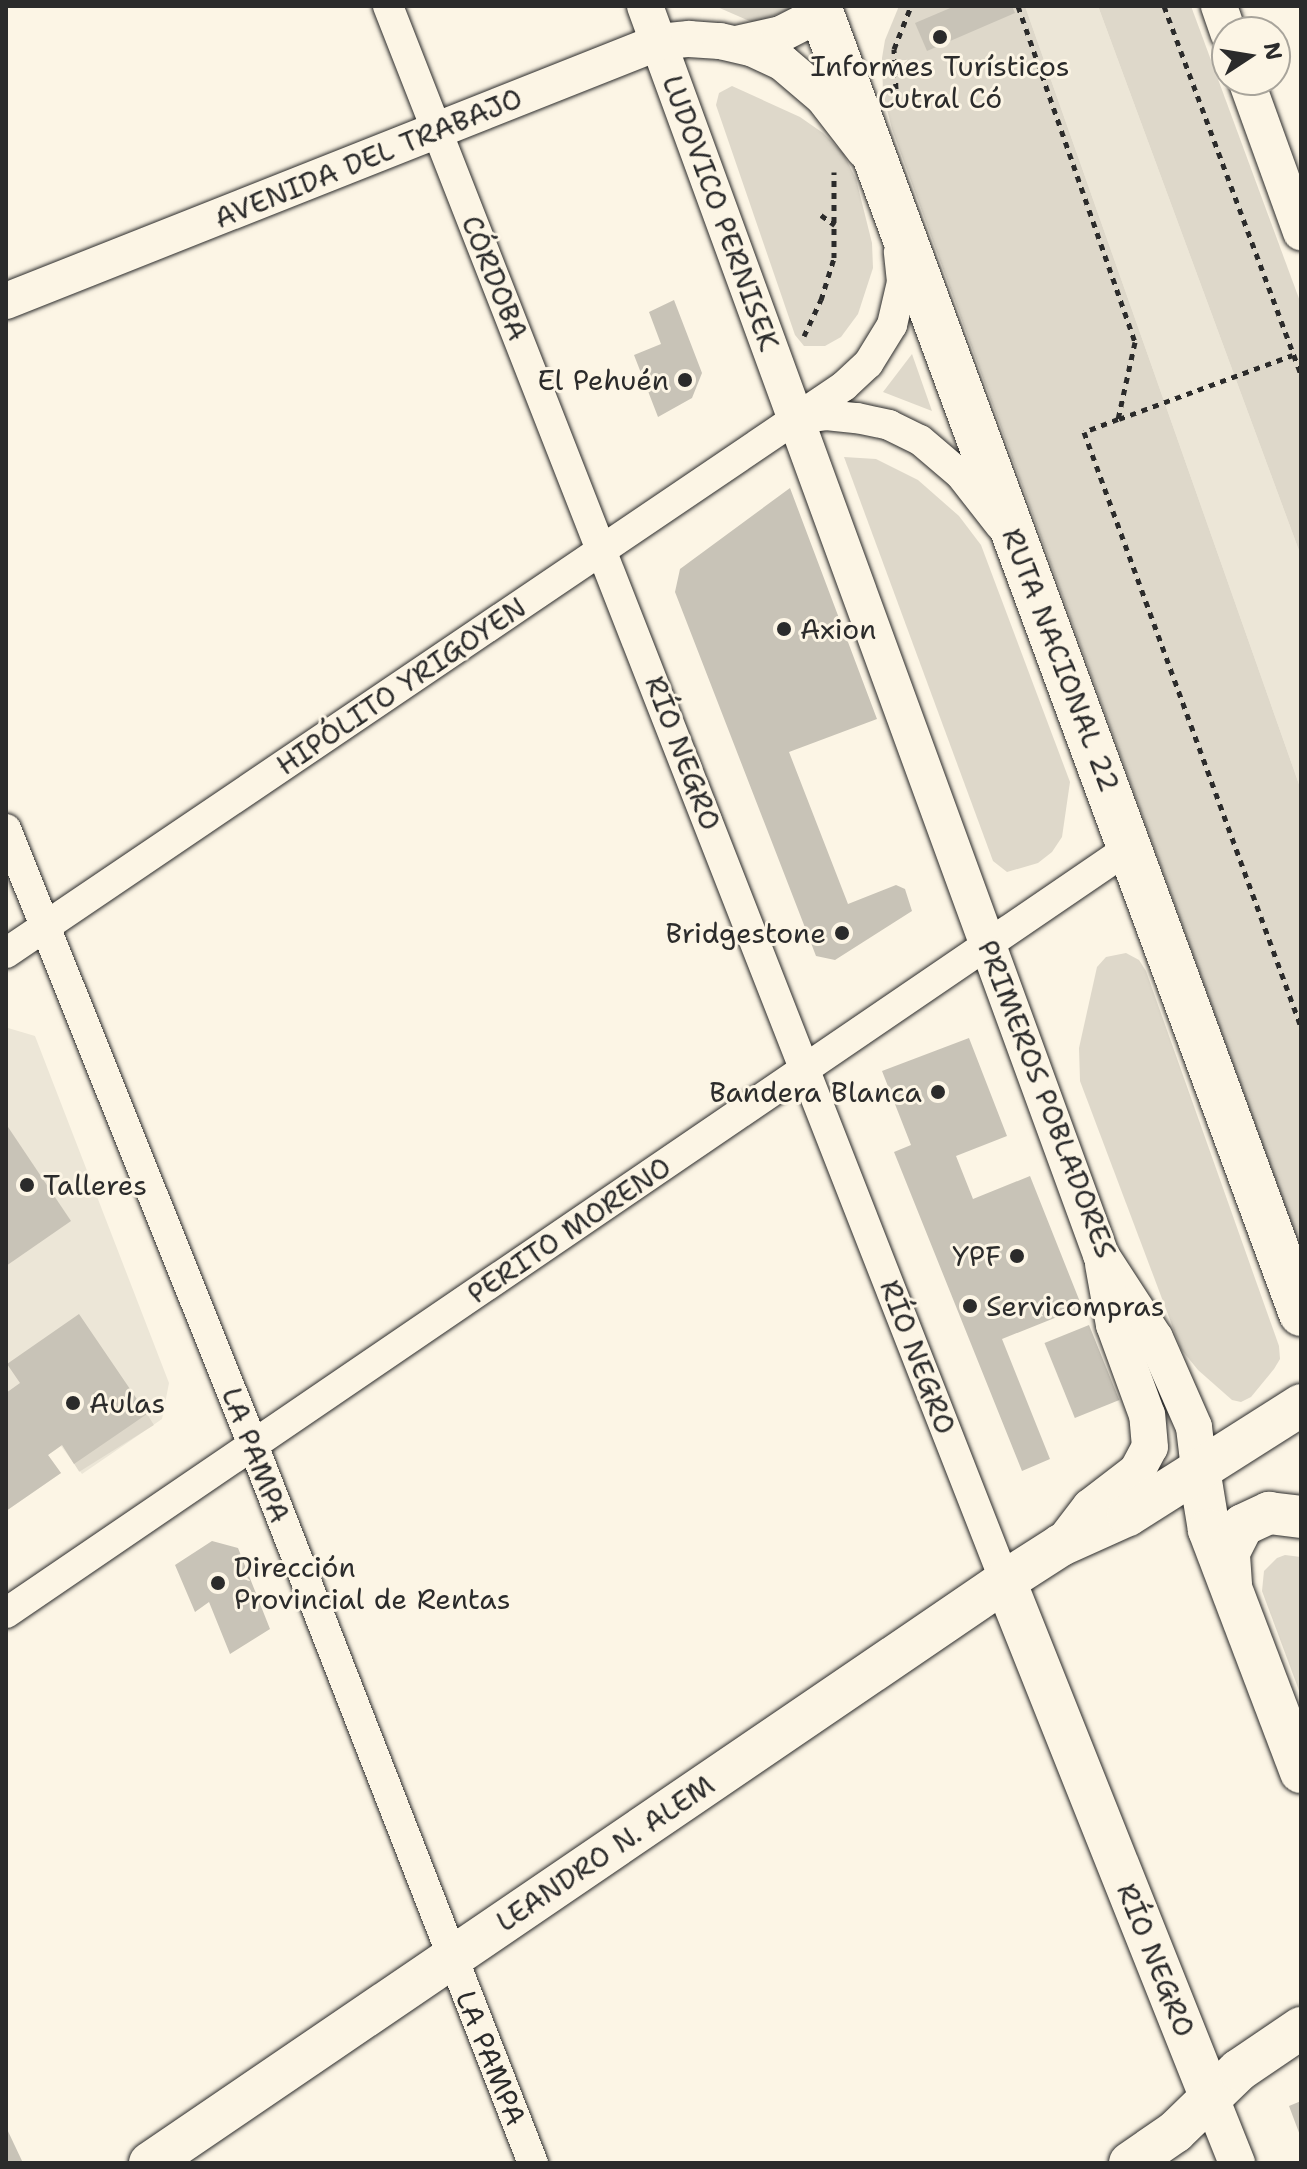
<!DOCTYPE html>
<meta charset="utf-8">
<style>
body{margin:0}
#map{position:relative;width:1307px;height:2169px;overflow:hidden;background:#fcf5e5;font-family:"Shantell Sans",sans-serif}
div>[style]{position:absolute}
.built>*{inset:0;background:#ece6d7}
.green>*{inset:0;background:#ded8ca;transform-origin:0 0}
.building>*{inset:0;background:#c8c3b7;transform-origin:0 0}
.path>*{height:5px;margin-top:-2.5px;transform-origin:0;background:repeating-linear-gradient(90deg,#2b2b2b 0 6px,transparent 0 12px)}
.roads{filter:drop-shadow(0 0 2px #2b2b2b) drop-shadow(0 0 2px #2b2b2b)}
.minor>*{height:30px;margin:-15px;padding:0 15px;transform-origin:15px;border-radius:15px;background:#fcf5e5}
.tertiary>*{height:36px;margin:-18px;padding:0 18px;transform-origin:18px;border-radius:18px;background:#fcf5e5}
.secondary>*{height:42px;margin:-21px;padding:0 21px;transform-origin:21px;border-radius:21px;background:#fcf5e5}
.trunk>*{height:44px;margin:-22px;padding:0 22px;transform-origin:22px;border-radius:22px;background:#fcf5e5}
.dots>*{width:22px;height:22px;translate:-50% -50%;box-sizing:border-box;border:4px solid #fcf5e5;border-radius:50%}
span{translate:-50% -50%;white-space:nowrap;text-align:center;line-height:1.15;-webkit-text-stroke:6px #fcf5e5;paint-order:stroke}
.poi-label{font-size:28px;color:#2b2b2b}
.right{translate:-100% -50%;text-align:right}
.left{translate:0 -50%;text-align:left}
.street-label{font-size:28px;color:#2b2b2b}
.frame{position:absolute;inset:0;border:8px solid #2b2b2b;pointer-events:none}
.north{position:absolute;left:1211px;top:16px;width:80px;height:80px;box-sizing:border-box;background:#fcf5e5;border:2px solid #a8a49b;border-radius:50%;rotate:78deg;font-size:22px;font-weight:700;line-height:32px;text-align:center;color:#2b2b2b}
.north::after{content:'';display:block;margin:auto;width:28px;height:36px;background:#2b2b2b;clip-path:polygon(50% 0,100% 100%,50% 72%,0 100%)}
</style>
<div id="map">
<div class="built">
<i style="clip-path:polygon(1025px 6px,1098px 6px,1301px 556px,1301px 790px)"></i>
<i style="clip-path:polygon(8px 1028px,35px 1036px,169px 1383px,162px 1419px,82px 1474px,61px 1446px,48px 1455px,61px 1473px,6px 1511px)"></i>
</div>
<div class="green">
<i style="clip-path:polygon(715px 6px,789px 6px,791px 9px,754px 23px)"></i>
<i style="clip-path:polygon(899px 6px,1025px 6px,1301px 790px,1301px 1249px,892px 129px,883px 94px,882px 58px,885px 40px)"></i>
<i style="clip-path:polygon(1098px 6px,1191px 6px,1301px 304px,1301px 556px)"></i>
<i style="clip-path:polygon(732px 86px,800px 117px,823px 133px,843px 153px,856px 179px,872px 243px,873px 268px,858px 314px,841px 337px,825px 346px,804px 346px,795px 335px,716px 105px,719px 93px)"></i>
<i style="clip-path:polygon(912px 354px,932px 411px,883px 392px)"></i>
<i style="clip-path:polygon(844px 457px,876px 459px,918px 480px,959px 516px,981px 545px,1070px 782px,1062px 837px,1052px 852px,1038px 863px,1007px 872px,993px 861px)"></i>
<i style="clip-path:polygon(1126px 953px,1139px 960px,1146px 971px,1279px 1346px,1280px 1359px,1274px 1369px,1251px 1397px,1241px 1402px,1232px 1400px,1198px 1370px,1181px 1349px,1080px 1081px,1079px 1048px,1097px 967px,1106px 957px)"></i>
<i style="left:147px;top:1414px;width:13px;height:88px;rotate:58deg"></i>
<i style="clip-path:polygon(1285px 1555px,1301px 1557px,1301px 1696px,1262px 1591px,1264px 1571px,1277px 1558px)"></i>
</div>
<div class="building">
<i style="clip-path:polygon(955px 6px,1012px 6px,1015px 13px,927px 51px,915px 23px)"></i>
<i style="clip-path:polygon(674px 300px,702px 373px,692px 398px,658px 417px,634px 355px,661px 344px,649px 312px)"></i>
<i style="clip-path:polygon(790px 488px,877px 719px,789px 752px,848px 904px,896px 885px,905px 889px,912px 911px,835px 960px,816px 956px,675px 592px,680px 569px)"></i>
<i style="clip-path:polygon(969px 1038px,1007px 1136px,956px 1156px,973px 1199px,1030px 1176px,1082px 1307px,1002px 1339px,1050px 1459px,1022px 1471px,894px 1152px,911px 1145px,882px 1071px)"></i>
<i style="clip-path:polygon(6px 1124px,71px 1221px,6px 1266px)"></i>
<i style="clip-path:polygon(79px 1314px,147px 1414px,74px 1464px,62px 1445px,48px 1455px,61px 1473px,6px 1511px,6px 1393px,20px 1383px,7px 1364px)"></i>
<i style="left:1089px;top:1325px;width:81px;height:48px;rotate:68deg"></i>
<i style="clip-path:polygon(212px 1541px,238px 1548px,270px 1629px,230px 1654px,209px 1602px,195px 1612px,175px 1565px)"></i>
<i style="clip-path:polygon(1301px 2101px,1301px 2138px,1289px 2106px)"></i>
<i style="clip-path:polygon(6px 2127px,23px 2163px,6px 2163px)"></i>
</div>
<div class="path">
<i style="left:1018px;top:6px;width:356px;rotate:70.8deg"></i>
<i style="left:1135px;top:342px;width:79px;rotate:102.4deg"></i>
<i style="left:1118px;top:419px;width:36px;rotate:159deg"></i>
<i style="left:1084px;top:432px;width:633px;rotate:69.96deg"></i>
<i style="left:1164px;top:6px;width:394px;rotate:69.6deg"></i>
<i style="left:896px;top:89px;width:40px;rotate:-92.9deg"></i>
<i style="left:894px;top:49px;width:46px;rotate:-68.4deg"></i>
<i style="left:821px;top:215px;width:17px;rotate:36deg"></i>
<i style="left:804px;top:336px;width:40px;rotate:-65deg"></i>
<i style="left:821px;top:300px;width:44px;rotate:-72.8deg"></i>
<i style="left:834px;top:258px;width:86px;rotate:-90deg"></i>
<i style="left:1119px;top:419px;width:185px;rotate:-20.2deg"></i>
</div>
<div class="roads">
<div class="minor">
<i style="left:388px;top:6px;width:1692px;rotate:68.61deg"></i>
<i style="left:798px;top:419px;width:28px;rotate:-8deg"></i>
<i style="left:826px;top:415px;width:31px;rotate:6deg"></i>
<i style="left:857px;top:418px;width:33px;rotate:12deg"></i>
<i style="left:889px;top:425px;width:34px;rotate:26deg"></i>
<i style="left:920px;top:440px;width:52px;rotate:40.4deg"></i>
<i style="left:960px;top:474px;width:65px;rotate:51.9deg"></i>
<i style="left:6px;top:829px;width:664px;rotate:68.15deg"></i>
<i style="left:253px;top:1445px;width:771px;rotate:68.7deg"></i>
<i style="left:6px;top:953px;width:1012px;rotate:-34.08deg"></i>
<i style="left:844px;top:386px;width:33px;rotate:-43deg"></i>
<i style="left:868px;top:364px;width:46px;rotate:-58.4deg"></i>
<i style="left:892px;top:325px;width:44px;rotate:-76.9deg"></i>
<i style="left:902px;top:282px;width:30px;rotate:-96deg"></i>
<i style="left:6px;top:1613px;width:1362px;rotate:-34.26deg"></i>
</div>
<div class="tertiary">
<i style="left:645px;top:6px;width:1330px;rotate:69.94deg"></i>
<i style="left:1101px;top:1255px;width:99px;rotate:57deg"></i>
<i style="left:1155px;top:1338px;width:97px;rotate:66.3deg"></i>
<i style="left:1194px;top:1427px;width:42px;rotate:83.2deg"></i>
<i style="left:1219px;top:6px;width:28px;rotate:71deg"></i>
<i style="left:736px;top:44px;width:46px;rotate:-12.5deg"></i>
<i style="left:781px;top:34px;width:46px;rotate:-27.1deg"></i>
<i style="left:1246px;top:80px;width:162px;rotate:70.1deg"></i>
<i style="left:6px;top:301px;width:702px;rotate:-21.63deg"></i>
<i style="left:659px;top:42px;width:30px;rotate:-6deg"></i>
<i style="left:689px;top:39px;width:31px;rotate:4deg"></i>
<i style="left:720px;top:41px;width:32px;rotate:13deg"></i>
<i style="left:751px;top:48px;width:35px;rotate:25deg"></i>
<i style="left:783px;top:63px;width:52px;rotate:40.4deg"></i>
<i style="left:823px;top:97px;width:67px;rotate:52.3deg"></i>
<i style="left:1061px;top:1545px;width:48px;rotate:-52.7deg"></i>
<i style="left:1090px;top:1507px;width:59px;rotate:-37.5deg"></i>
<i style="left:1137px;top:1471px;width:27px;rotate:-62deg"></i>
<i style="left:1150px;top:1447px;width:32px;rotate:-95deg"></i>
<i style="left:1147px;top:1415px;width:96px;rotate:-110.1deg"></i>
<i style="left:1114px;top:1325px;width:62px;rotate:-100.2deg"></i>
<i style="left:1211px;top:2098px;width:70px;rotate:68.2deg"></i>
</div>
<div class="secondary">
<i style="left:1199px;top:1469px;width:62px;rotate:80.7deg"></i>
<i style="left:1209px;top:1530px;width:259px;rotate:69.2deg"></i>
<i style="left:1005px;top:1581px;width:557px;rotate:68.28deg"></i>
<i style="left:1231px;top:1584px;width:32px;rotate:-94deg"></i>
<i style="left:1229px;top:1552px;width:30px;rotate:-63deg"></i>
<i style="left:1243px;top:1525px;width:29px;rotate:-25deg"></i>
<i style="left:1269px;top:1513px;width:32px;rotate:7deg"></i>
<i style="left:150px;top:2163px;width:1034px;rotate:-34.24deg"></i>
<i style="left:1005px;top:1581px;width:67px;rotate:-32.7deg"></i>
<i style="left:1061px;top:1545px;width:73px;rotate:-24.1deg"></i>
<i style="left:1128px;top:1515px;width:205px;rotate:-32.4deg"></i>
<i style="left:1130px;top:2163px;width:55px;rotate:-34.6deg"></i>
<i style="left:1175px;top:2132px;width:89px;rotate:-44.1deg"></i>
<i style="left:1239px;top:2070px;width:75px;rotate:-34.1deg"></i>
</div>
<div class="trunk">
<i style="left:819px;top:6px;width:1394px;rotate:69.77deg"></i>
</div>
</div>
<div class="dots">
<i style="left:940px;top:37px;background:#2b2b2b"></i>
<i style="left:685px;top:380px;background:#2b2b2b"></i>
<i style="left:784px;top:629px;background:#2b2b2b"></i>
<i style="left:842px;top:933px;background:#2b2b2b"></i>
<i style="left:938px;top:1092px;background:#2b2b2b"></i>
<i style="left:27px;top:1185px;background:#2b2b2b"></i>
<i style="left:1017px;top:1256px;background:#2b2b2b"></i>
<i style="left:970px;top:1306px;background:#2b2b2b"></i>
<i style="left:73px;top:1403px;background:#2b2b2b"></i>
<i style="left:218px;top:1583px;background:#2b2b2b"></i>
</div>
<div class="poi-label">
<span style="left:940px;top:82px">Informes Turísticos<br>Cutral Có</span>
<span class="right" style="left:669px;top:380px">El Pehuén</span>
<span class="left" style="left:800px;top:629px">Axion</span>
<span class="right" style="left:826px;top:933px">Bridgestone</span>
<span class="right" style="left:922px;top:1092px">Bandera Blanca</span>
<span class="left" style="left:43px;top:1185px">Talleres</span>
<span class="right" style="left:1001px;top:1256px">YPF</span>
<span class="left" style="left:986px;top:1306px">Servicompras</span>
<span class="left" style="left:89px;top:1403px">Aulas</span>
<span class="left" style="left:234px;top:1583px">Dirección<br>Provincial de Rentas</span>
</div>
<div class="street-label">
<span style="left:368px;top:158px;rotate:-22deg">AVENIDA DEL TRABAJO</span>
<span style="left:721px;top:213px;rotate:70deg">LUDOVICO PERNISEK</span>
<span style="left:495px;top:278px;rotate:68deg">CÓRDOBA</span>
<span style="left:1061px;top:660px;rotate:69deg">RUTA NACIONAL 22</span>
<span style="left:401px;top:686px;rotate:-34deg">HIPÓLITO YRIGOYEN</span>
<span style="left:683px;top:753px;rotate:69deg">RÍO NEGRO</span>
<span style="left:1047px;top:1099px;rotate:69deg">PRIMEROS POBLADORES</span>
<span style="left:569px;top:1230px;rotate:-34deg">PERITO MORENO</span>
<span style="left:918px;top:1357px;rotate:69deg">RÍO NEGRO</span>
<span style="left:256px;top:1455px;rotate:69deg">LA PAMPA</span>
<span style="left:605px;top:1853px;rotate:-34deg">LEANDRO N. ALEM</span>
<span style="left:1156px;top:1960px;rotate:68deg">RÍO NEGRO</span>
<span style="left:491px;top:2058px;rotate:68deg">LA PAMPA</span>
</div>
<div class="frame"></div>
<div class="north">N</div>
</div>
